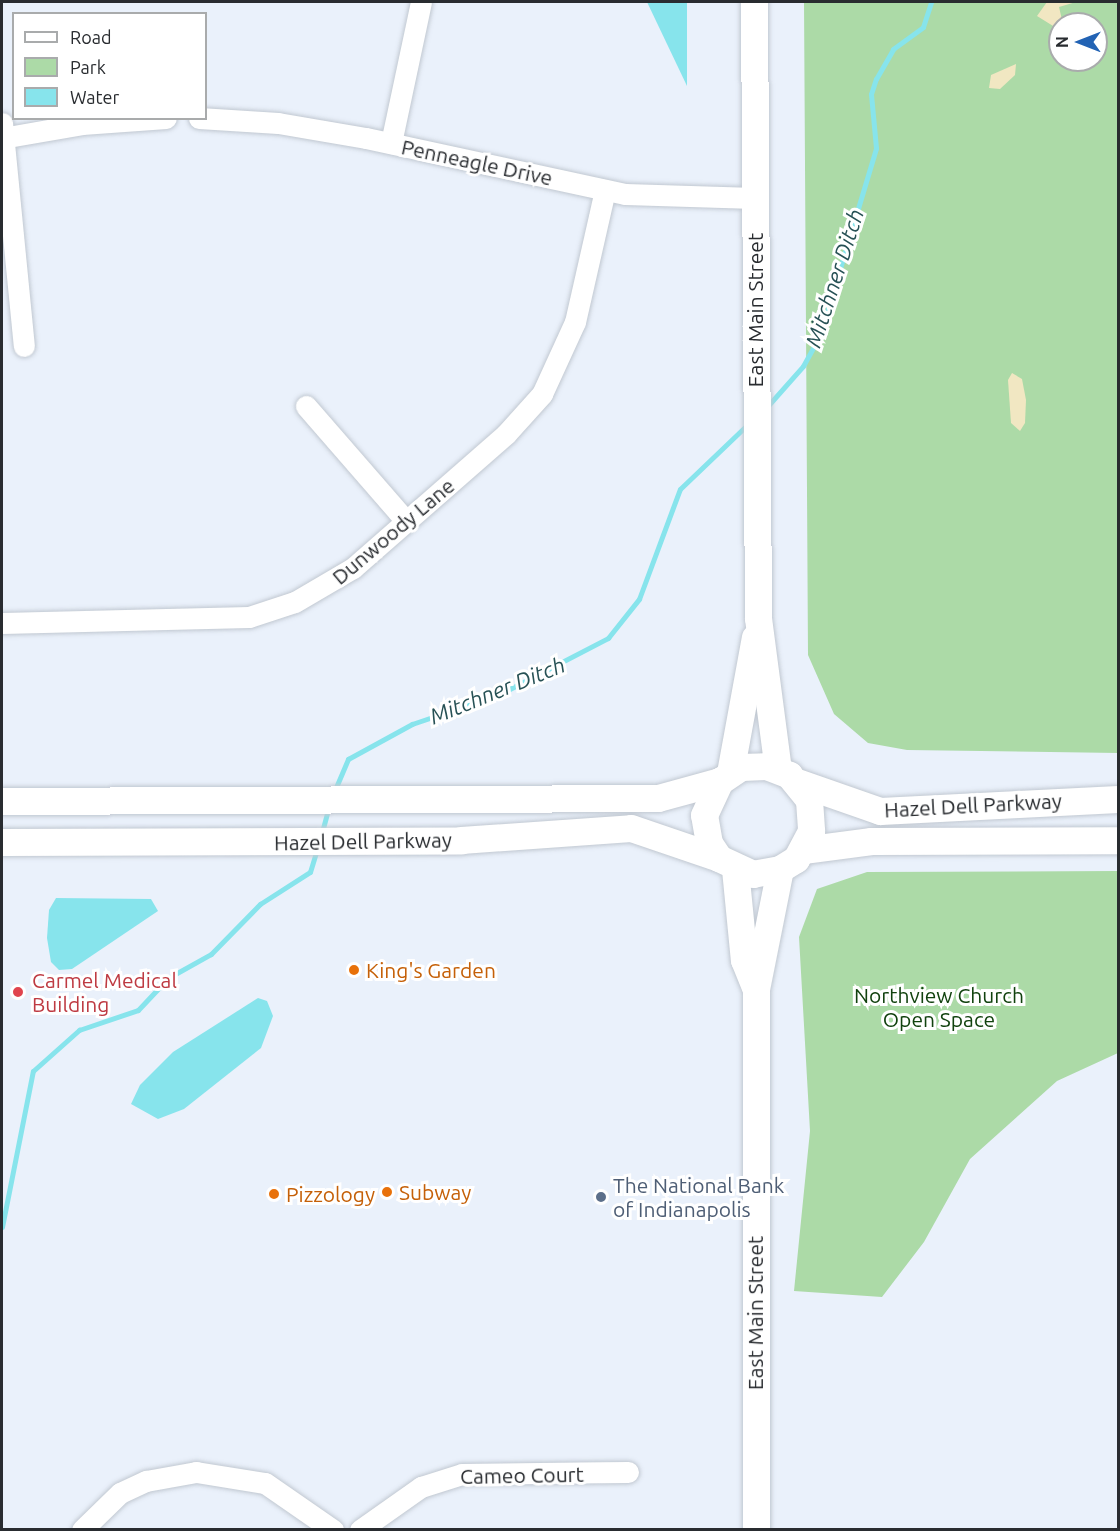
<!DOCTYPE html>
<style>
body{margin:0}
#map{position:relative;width:1120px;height:1531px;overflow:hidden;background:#eaf1fb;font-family:Ubuntu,sans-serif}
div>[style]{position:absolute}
.green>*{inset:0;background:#acdaa7}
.sand>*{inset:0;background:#f1e7c2}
.water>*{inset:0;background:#87e4ec}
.stream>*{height:5px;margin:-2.5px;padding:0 2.5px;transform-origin:2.5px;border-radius:2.5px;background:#87e4ec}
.roads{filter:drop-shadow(0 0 2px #c1c8d1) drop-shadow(0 0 2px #c1c8d1)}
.minor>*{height:21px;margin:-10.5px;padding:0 10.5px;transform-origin:10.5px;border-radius:10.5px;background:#fff}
.major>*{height:27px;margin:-13.5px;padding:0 13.5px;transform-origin:13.5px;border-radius:13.5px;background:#fff}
.dots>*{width:16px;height:16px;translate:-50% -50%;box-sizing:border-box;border:3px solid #fff;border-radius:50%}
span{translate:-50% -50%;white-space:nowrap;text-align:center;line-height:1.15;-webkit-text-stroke:6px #fff;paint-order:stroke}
.street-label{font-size:21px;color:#292c30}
.food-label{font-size:21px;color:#c56008}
.left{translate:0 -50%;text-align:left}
.health-label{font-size:21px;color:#be3a42}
.park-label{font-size:21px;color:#11420e}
.service-label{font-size:21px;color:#4e5e75}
.water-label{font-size:22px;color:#275155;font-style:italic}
.frame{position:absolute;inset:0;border:3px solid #292c30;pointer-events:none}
.legend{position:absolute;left:12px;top:12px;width:195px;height:108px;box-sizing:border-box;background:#fff;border:2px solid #a9abac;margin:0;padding:8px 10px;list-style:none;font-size:18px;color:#292c30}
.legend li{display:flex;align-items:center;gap:12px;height:30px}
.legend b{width:30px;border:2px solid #a9abac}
.north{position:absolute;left:1048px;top:12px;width:60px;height:60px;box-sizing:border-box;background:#fff;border:2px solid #a9abac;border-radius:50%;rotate:270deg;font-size:16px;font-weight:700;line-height:24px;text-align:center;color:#292c30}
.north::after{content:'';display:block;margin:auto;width:21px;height:27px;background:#2263b4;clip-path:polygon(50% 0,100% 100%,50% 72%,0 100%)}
</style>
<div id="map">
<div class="green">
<i style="clip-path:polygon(evenodd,804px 2px,1118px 2px,1118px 753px,907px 750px,868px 743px,834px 714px,808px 655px,804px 2px,1060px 24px,1096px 24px,1096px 60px,1060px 60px,1060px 24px)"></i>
<i style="clip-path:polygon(1118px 871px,1118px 1053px,1057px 1081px,970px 1159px,924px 1242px,882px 1297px,794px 1291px,810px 1131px,799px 937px,817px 889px,867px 872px)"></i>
</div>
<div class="sand">
<i style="clip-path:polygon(1047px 2px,1076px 2px,1059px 7px,1063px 24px,1058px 29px,1037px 16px)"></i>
<i style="clip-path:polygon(1016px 64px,1015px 75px,1000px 89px,989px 88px,991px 75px)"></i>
<i style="clip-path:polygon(1012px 373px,1022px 379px,1026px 400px,1025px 423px,1020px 431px,1011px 423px,1008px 380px)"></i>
</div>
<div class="water">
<i style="clip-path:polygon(647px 2px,687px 2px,687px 86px)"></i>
<i style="clip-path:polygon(56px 898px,151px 899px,158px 911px,72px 969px,59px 970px,51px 962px,47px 938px,49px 910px)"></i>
<i style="clip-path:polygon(258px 998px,267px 1001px,273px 1016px,261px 1048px,184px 1109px,158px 1119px,131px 1104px,140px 1085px,173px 1052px)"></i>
</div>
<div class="stream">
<i style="left:765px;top:409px;width:57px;rotate:-48.5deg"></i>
<i style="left:803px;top:366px;width:35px;rotate:-61deg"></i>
<i style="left:820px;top:335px;width:195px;rotate:-73.3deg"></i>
<i style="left:876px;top:148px;width:54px;rotate:-95.3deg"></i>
<i style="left:871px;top:94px;width:16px;rotate:-72deg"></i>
<i style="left:876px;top:79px;width:34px;rotate:-60deg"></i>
<i style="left:893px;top:49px;width:37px;rotate:-36deg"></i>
<i style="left:923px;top:27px;width:26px;rotate:-72deg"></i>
<i style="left:334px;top:792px;width:36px;rotate:-67deg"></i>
<i style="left:348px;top:759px;width:73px;rotate:-28.7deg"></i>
<i style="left:412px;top:724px;width:93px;rotate:-18.8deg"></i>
<i style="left:500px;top:694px;width:122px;rotate:-27.4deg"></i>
<i style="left:608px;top:638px;width:50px;rotate:-51.5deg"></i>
<i style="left:639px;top:599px;width:117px;rotate:-69.6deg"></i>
<i style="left:680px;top:489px;width:93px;rotate:-43.7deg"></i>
<i style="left:322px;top:832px;width:27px;rotate:-75deg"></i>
<i style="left:2px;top:1227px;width:159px;rotate:-78.8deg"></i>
<i style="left:33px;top:1071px;width:62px;rotate:-41.7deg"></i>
<i style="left:79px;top:1030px;width:62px;rotate:-18.7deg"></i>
<i style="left:138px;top:1010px;width:44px;rotate:-46.8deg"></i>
<i style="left:168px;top:978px;width:49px;rotate:-29.2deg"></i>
<i style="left:211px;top:954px;width:70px;rotate:-45.6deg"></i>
<i style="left:260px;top:904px;width:59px;rotate:-32.6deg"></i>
<i style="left:310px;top:872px;width:24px;rotate:-73deg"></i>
</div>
<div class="roads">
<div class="minor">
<i style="left:199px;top:118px;width:79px;rotate:3.6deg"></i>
<i style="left:278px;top:123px;width:89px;rotate:9.7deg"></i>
<i style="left:366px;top:138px;width:265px;rotate:12.2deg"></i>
<i style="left:625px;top:194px;width:130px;rotate:1.8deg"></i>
<i style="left:2px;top:123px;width:224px;rotate:84.4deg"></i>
<i style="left:2px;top:138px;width:81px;rotate:-9.9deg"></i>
<i style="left:82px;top:124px;width:84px;rotate:-4.1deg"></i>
<i style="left:391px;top:143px;width:144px;rotate:-78deg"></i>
<i style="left:306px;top:406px;width:152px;rotate:49deg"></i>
<i style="left:2px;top:623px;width:247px;rotate:-1.4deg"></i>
<i style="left:249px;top:617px;width:48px;rotate:-18.1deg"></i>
<i style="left:295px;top:602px;width:67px;rotate:-30.4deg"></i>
<i style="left:353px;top:568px;width:203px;rotate:-41.2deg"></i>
<i style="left:506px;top:434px;width:54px;rotate:-48deg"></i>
<i style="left:542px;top:394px;width:79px;rotate:-65.4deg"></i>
<i style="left:575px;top:322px;width:135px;rotate:-77.2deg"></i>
<i style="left:82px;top:1530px;width:53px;rotate:-44.2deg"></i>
<i style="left:120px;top:1493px;width:29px;rotate:-25deg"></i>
<i style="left:146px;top:1481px;width:51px;rotate:-10.2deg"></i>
<i style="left:196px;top:1472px;width:70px;rotate:9.1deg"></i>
<i style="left:265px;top:1483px;width:83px;rotate:34.7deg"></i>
<i style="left:360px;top:1530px;width:75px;rotate:-35.2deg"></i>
<i style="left:421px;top:1487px;width:43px;rotate:-17.6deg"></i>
<i style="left:462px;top:1474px;width:166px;rotate:-0.7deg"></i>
</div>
<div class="major">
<i style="left:754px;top:2px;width:616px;rotate:89.63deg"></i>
<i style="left:758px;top:618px;width:152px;rotate:82.5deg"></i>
<i style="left:730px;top:773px;width:138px;rotate:-79.6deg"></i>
<i style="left:797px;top:782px;width:88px;rotate:19.3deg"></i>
<i style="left:880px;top:811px;width:238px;rotate:-2.9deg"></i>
<i style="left:2px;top:801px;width:656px;rotate:-0.26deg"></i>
<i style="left:658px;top:798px;width:64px;rotate:-15.3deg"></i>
<i style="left:720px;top:781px;width:25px;rotate:-34deg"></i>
<i style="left:741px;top:767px;width:25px;rotate:-2deg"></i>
<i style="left:766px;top:766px;width:25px;rotate:21deg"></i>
<i style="left:789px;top:775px;width:32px;rotate:51deg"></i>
<i style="left:809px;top:800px;width:31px;rotate:86deg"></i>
<i style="left:811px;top:831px;width:32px;rotate:118deg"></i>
<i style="left:796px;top:859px;width:19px;rotate:148deg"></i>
<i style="left:780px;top:869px;width:27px;rotate:170deg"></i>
<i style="left:753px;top:874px;width:38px;rotate:-155deg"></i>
<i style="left:719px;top:858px;width:18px;rotate:-124deg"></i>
<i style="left:709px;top:843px;width:28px;rotate:-100deg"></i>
<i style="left:704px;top:815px;width:38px;rotate:-65deg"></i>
<i style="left:2px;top:842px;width:459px;rotate:-0.2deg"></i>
<i style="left:461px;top:840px;width:170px;rotate:-4deg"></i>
<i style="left:631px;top:828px;width:93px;rotate:18.8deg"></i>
<i style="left:803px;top:850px;width:69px;rotate:-7.5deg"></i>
<i style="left:871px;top:841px;width:247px;rotate:-0.2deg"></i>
<i style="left:735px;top:869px;width:91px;rotate:84.4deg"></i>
<i style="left:744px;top:960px;width:31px;rotate:68deg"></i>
<i style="left:756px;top:1530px;width:541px;rotate:-90deg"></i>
<i style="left:756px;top:989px;width:122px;rotate:-78.7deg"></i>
</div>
</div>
<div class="dots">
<i style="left:354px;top:970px;background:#e8710a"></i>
<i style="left:18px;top:992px;background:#e0444e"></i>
<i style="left:387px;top:1192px;background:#e8710a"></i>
<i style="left:274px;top:1194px;background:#e8710a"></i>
<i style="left:601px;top:1197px;background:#5c6f8a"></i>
</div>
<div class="street-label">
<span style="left:477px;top:162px;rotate:12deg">Penneagle Drive</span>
<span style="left:755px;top:310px;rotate:-90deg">East Main Street</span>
<span style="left:393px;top:531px;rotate:-40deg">Dunwoody Lane</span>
<span style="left:973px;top:805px;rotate:-3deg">Hazel Dell Parkway</span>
<span style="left:363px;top:841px;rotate:-1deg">Hazel Dell Parkway</span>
<span style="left:755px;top:1313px;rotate:-90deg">East Main Street</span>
<span style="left:522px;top:1475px;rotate:-1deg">Cameo Court</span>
</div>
<div class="food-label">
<span class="left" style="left:366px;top:970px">King's Garden</span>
<span class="left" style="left:399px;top:1192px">Subway</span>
<span class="left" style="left:286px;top:1194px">Pizzology</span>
</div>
<div class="health-label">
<span class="left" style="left:32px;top:992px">Carmel Medical<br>Building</span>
</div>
<div class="park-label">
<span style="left:939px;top:1007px">Northview Church<br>Open Space</span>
</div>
<div class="service-label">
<span class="left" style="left:613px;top:1197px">The National Bank<br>of Indianapolis</span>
</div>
<div class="water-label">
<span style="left:834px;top:278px;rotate:-72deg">Mitchner Ditch</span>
<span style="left:497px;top:690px;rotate:-22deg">Mitchner Ditch</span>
</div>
<div class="frame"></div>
<ul class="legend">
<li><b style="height:8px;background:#fff"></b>Road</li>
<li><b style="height:16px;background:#acdaa7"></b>Park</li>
<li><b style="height:16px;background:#87e4ec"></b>Water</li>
</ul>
<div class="north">N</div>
</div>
